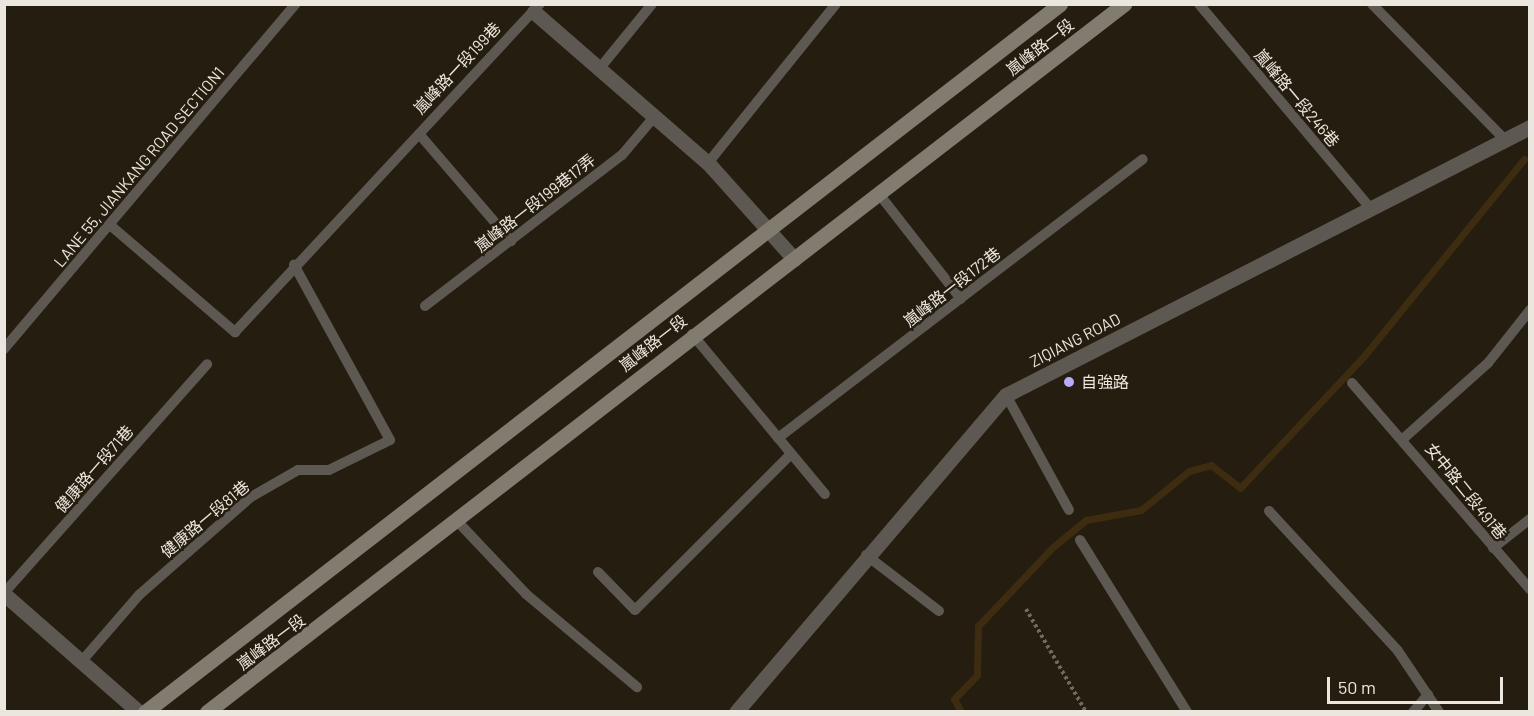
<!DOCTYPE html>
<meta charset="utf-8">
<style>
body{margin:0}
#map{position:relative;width:1534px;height:716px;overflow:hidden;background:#251d10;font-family:Barlow,"Noto Sans TC",sans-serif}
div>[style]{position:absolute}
.stream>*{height:7px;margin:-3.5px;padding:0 3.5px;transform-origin:3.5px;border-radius:3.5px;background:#3d2c0f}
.path>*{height:4px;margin-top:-2px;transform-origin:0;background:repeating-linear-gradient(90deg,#70695e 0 3px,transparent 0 6px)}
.service>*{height:10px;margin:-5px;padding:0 5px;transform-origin:5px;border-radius:5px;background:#5d5952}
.minor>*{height:15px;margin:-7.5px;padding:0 7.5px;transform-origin:7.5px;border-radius:7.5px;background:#5d5952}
.secondary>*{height:15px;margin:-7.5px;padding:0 7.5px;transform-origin:7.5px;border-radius:7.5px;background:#817b70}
.dots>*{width:16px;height:16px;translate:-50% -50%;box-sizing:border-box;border:3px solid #251d10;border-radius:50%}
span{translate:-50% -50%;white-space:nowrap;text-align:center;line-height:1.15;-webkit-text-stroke:5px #251d10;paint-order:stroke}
.street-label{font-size:16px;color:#ece7de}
.poi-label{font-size:16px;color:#ece7de}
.left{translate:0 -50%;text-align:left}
.frame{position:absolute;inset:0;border:6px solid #ece7de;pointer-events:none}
.scale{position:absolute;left:1327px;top:677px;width:176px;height:27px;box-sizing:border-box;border:3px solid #ece7de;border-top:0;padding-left:8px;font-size:18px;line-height:21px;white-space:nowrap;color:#ece7de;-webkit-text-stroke:4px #251d10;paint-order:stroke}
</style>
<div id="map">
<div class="stream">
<i style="left:961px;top:712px;width:15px;rotate:-118deg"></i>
<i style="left:954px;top:699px;width:33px;rotate:-46deg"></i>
<i style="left:977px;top:675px;width:49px;rotate:-88.8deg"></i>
<i style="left:978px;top:626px;width:109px;rotate:-46.5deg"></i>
<i style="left:1053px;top:547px;width:43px;rotate:-39.3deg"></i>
<i style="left:1086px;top:520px;width:56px;rotate:-10.3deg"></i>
<i style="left:1141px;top:510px;width:62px;rotate:-39.1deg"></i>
<i style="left:1189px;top:471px;width:23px;rotate:-15deg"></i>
<i style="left:1211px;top:465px;width:37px;rotate:38deg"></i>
<i style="left:1240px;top:488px;width:181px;rotate:-46.8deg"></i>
<i style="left:1364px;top:356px;width:254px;rotate:-50.9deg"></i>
</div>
<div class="path">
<i style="left:1026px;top:609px;width:119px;rotate:59.8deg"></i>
</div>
<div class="service">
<i style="left:1199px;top:4px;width:269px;rotate:50deg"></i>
<i style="left:1372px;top:4px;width:190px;rotate:45.6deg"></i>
<i style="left:600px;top:68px;width:82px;rotate:-50.9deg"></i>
<i style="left:420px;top:135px;width:140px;rotate:49.4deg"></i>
<i style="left:708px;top:163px;width:204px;rotate:-51.2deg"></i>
<i style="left:879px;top:194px;width:133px;rotate:52deg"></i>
<i style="left:110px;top:225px;width:165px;rotate:40.6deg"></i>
<i style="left:235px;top:332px;width:448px;rotate:-47.1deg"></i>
<i style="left:425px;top:306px;width:248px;rotate:-37.5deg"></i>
<i style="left:622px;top:155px;width:51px;rotate:-49.8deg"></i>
<i style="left:692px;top:334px;width:208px;rotate:50.3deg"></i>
<i style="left:4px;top:349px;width:452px;rotate:-49.8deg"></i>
<i style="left:1352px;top:383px;width:272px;rotate:49.2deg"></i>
<i style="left:1006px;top:395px;width:131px;rotate:61.3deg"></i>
<i style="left:778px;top:438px;width:459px;rotate:-37.4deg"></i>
<i style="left:1404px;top:438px;width:113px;rotate:-41.8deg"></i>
<i style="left:1488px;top:363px;width:68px;rotate:-51.6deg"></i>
<i style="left:1269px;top:511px;width:190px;rotate:47.3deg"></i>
<i style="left:1398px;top:651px;width:73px;rotate:56.1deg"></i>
<i style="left:458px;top:522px;width:99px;rotate:46.6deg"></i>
<i style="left:526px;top:594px;width:145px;rotate:40deg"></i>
<i style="left:1080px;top:540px;width:203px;rotate:58.1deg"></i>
<i style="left:1493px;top:548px;width:47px;rotate:-38.1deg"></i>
<i style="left:866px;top:555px;width:92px;rotate:37.5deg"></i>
<i style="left:598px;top:572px;width:53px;rotate:45.8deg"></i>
<i style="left:635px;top:610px;width:219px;rotate:-45deg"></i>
<i style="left:4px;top:593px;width:306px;rotate:-48.4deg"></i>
<i style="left:81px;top:662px;width:89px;rotate:-49.1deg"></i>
<i style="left:139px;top:595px;width:149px;rotate:-41.2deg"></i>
<i style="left:251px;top:497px;width:54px;rotate:-29.9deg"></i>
<i style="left:298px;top:470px;width:31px"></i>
<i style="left:329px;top:470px;width:68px;rotate:-26.2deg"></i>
<i style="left:390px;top:440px;width:200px;rotate:-118.7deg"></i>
<i style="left:1413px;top:712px;width:23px;rotate:-49deg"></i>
</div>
<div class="minor">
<i style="left:534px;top:12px;width:230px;rotate:41deg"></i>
<i style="left:708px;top:163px;width:129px;rotate:48.1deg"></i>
<i style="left:4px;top:594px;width:179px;rotate:41.2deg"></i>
<i style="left:736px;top:712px;width:416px;rotate:-49.6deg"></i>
<i style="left:1006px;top:395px;width:589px;rotate:-27.09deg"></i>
</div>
<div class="secondary">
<i style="left:145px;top:712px;width:1157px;rotate:-37.73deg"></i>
<i style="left:207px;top:712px;width:1159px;rotate:-37.67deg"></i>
</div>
<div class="dots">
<i style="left:1069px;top:382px;background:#b6acf8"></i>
</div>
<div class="street-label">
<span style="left:1040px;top:47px;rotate:-38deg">嵐峰路一段</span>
<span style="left:457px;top:68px;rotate:-47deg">嵐峰路一段199巷</span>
<span style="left:1297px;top:98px;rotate:50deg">嵐峰路一段246巷</span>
<span style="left:139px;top:167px;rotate:-50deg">LANE 55, JIANKANG ROAD SECTION1</span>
<span style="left:535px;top:203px;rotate:-38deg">嵐峰路一段199巷17弄</span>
<span style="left:952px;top:287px;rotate:-38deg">嵐峰路一段172巷</span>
<span style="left:1075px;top:340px;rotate:-27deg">ZIQIANG ROAD</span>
<span style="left:653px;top:343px;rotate:-38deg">嵐峰路一段</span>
<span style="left:94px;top:469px;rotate:-49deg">健康路一段71巷</span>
<span style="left:1466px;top:491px;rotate:51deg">女中路二段491巷</span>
<span style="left:205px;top:519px;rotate:-40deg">健康路一段81巷</span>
<span style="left:271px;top:642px;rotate:-37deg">嵐峰路一段</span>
</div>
<div class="poi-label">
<span class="left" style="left:1081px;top:382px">自強路</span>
</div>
<div class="frame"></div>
<div class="scale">50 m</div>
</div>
